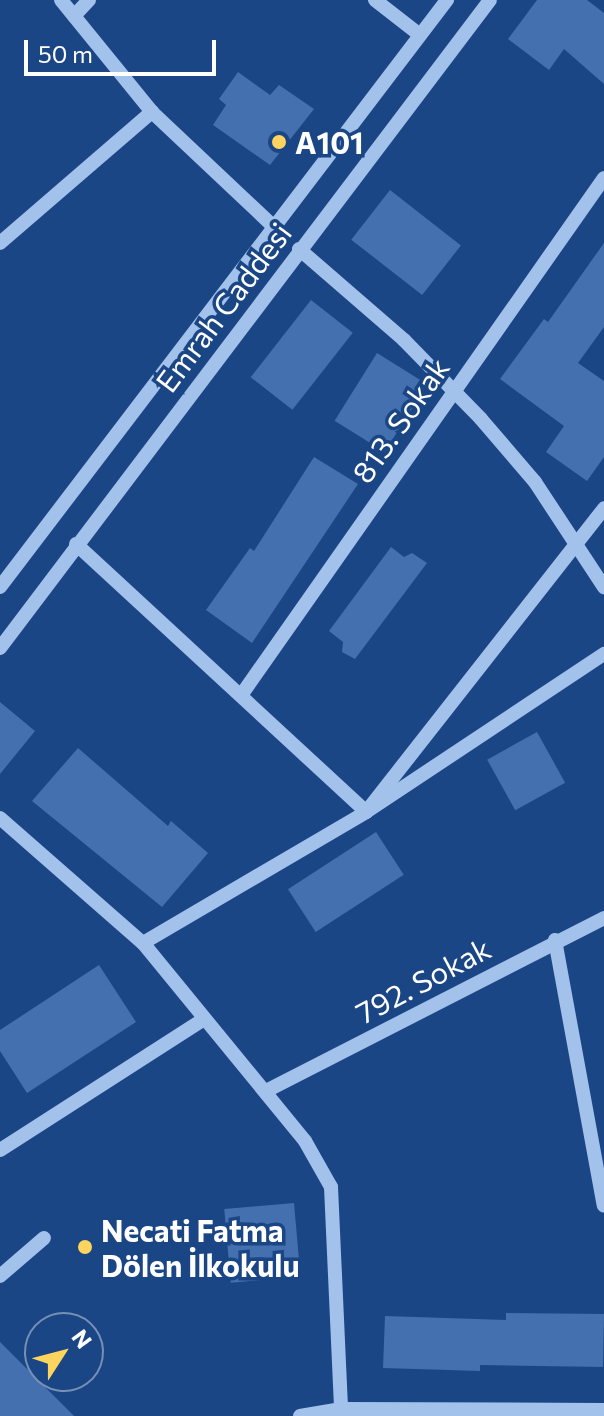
<!DOCTYPE html>
<meta charset="utf-8">
<style>
body{margin:0}
#map{position:relative;width:604px;height:1416px;overflow:hidden;background:#1b4685;font-family:Commissioner,sans-serif}
div>[style]{position:absolute}
.building>*{inset:0;background:#4470af;transform-origin:0 0}
.minor>*{height:14px;margin:-7px;padding:0 7px;transform-origin:7px;border-radius:7px;background:#a2c1eb}
.dots>*{width:22px;height:22px;translate:-50% -50%;box-sizing:border-box;border:4px solid #1b4685;border-radius:50%}
span{translate:-50% -50%;white-space:nowrap;text-align:center;line-height:1.15;-webkit-text-stroke:7px #1b4685;paint-order:stroke}
.poi-label{font-size:30px;color:#fff;font-weight:700}
.left{translate:0 -50%;text-align:left}
.street-label{font-size:30px;color:#fff}
.north{position:absolute;left:24px;top:1312px;width:80px;height:80px;box-sizing:border-box;background:#1b4685;border:2px solid #7690b6;border-radius:50%;rotate:54deg;font-size:22px;font-weight:700;line-height:32px;text-align:center;color:#fff}
.north::after{content:'';display:block;margin:auto;width:28px;height:36px;background:#fdd45e;clip-path:polygon(50% 0,100% 100%,50% 72%,0 100%)}
.scale{position:absolute;left:24px;top:40px;width:192px;height:36px;box-sizing:border-box;border:4px solid #fff;border-top:0;padding-left:10px;font-size:24px;line-height:28px;white-space:nowrap;color:#fff;-webkit-text-stroke:6px #1b4685;paint-order:stroke}
</style>
<div id="map">
<div class="building">
<i style="clip-path:polygon(537px 0,587px 0,604px 13px,604px 84px,564px 49px,549px 70px,508px 39px)"></i>
<i style="clip-path:polygon(238px 72px,270px 95px,279px 85px,314px 109px,270px 165px,213px 125px,226px 105px,219px 99px)"></i>
<i style="left:390px;top:190px;width:90px;height:63px;rotate:38deg"></i>
<i style="clip-path:polygon(604px 243px,604px 327px,578px 363px,604px 381px,604px 457px,587px 481px,546px 452px,564px 426px,500px 379px,544px 319px,548px 322px)"></i>
<i style="left:311px;top:300px;width:53px;height:98px;rotate:38deg"></i>
<i style="left:377px;top:353px;width:59px;height:80px;rotate:32deg"></i>
<i style="clip-path:polygon(314px 457px,358px 484px,252px 643px,206px 610px,250px 548px,254px 551px)"></i>
<i style="clip-path:polygon(391px 547px,404px 557px,412px 553px,427px 563px,355px 659px,342px 652px,343px 642px,329px 631px)"></i>
<i style="clip-path:polygon(0 702px,35px 731px,0 774px)"></i>
<i style="left:537px;top:732px;width:58px;height:57px;rotate:61deg"></i>
<i style="clip-path:polygon(78px 748px,168px 826px,171px 821px,208px 853px,162px 907px,32px 801px)"></i>
<i style="left:376px;top:832px;width:51px;height:105px;rotate:57deg"></i>
<i style="clip-path:polygon(99px 965px,136px 1022px,27px 1093px,0 1051px,0 1030px)"></i>
<i style="left:294px;top:1203px;width:74px;height:70px;rotate:85deg"></i>
<i style="clip-path:polygon(506px 1313px,604px 1314px,603px 1367px,480px 1365px,480px 1371px,383px 1368px,385px 1316px,506px 1320px)"></i>
<i style="clip-path:polygon(0 1342px,74px 1416px,0 1416px)"></i>
</div>
<div class="minor">
<i style="left:61px;top:0;width:144px;rotate:50.9deg"></i>
<i style="left:152px;top:112px;width:166px;rotate:43.3deg"></i>
<i style="left:375px;top:0;width:57px;rotate:37.9deg"></i>
<i style="left:74px;top:16px;width:22px;rotate:-47deg"></i>
<i style="left:0;top:243px;width:201px;rotate:-40.8deg"></i>
<i style="left:299px;top:249px;width:139px;rotate:40.9deg"></i>
<i style="left:404px;top:340px;width:110px;rotate:45.7deg"></i>
<i style="left:481px;top:419px;width:83px;rotate:49.4deg"></i>
<i style="left:535px;top:482px;width:126px;rotate:56.7deg"></i>
<i style="left:76px;top:544px;width:395px;rotate:42.7deg"></i>
<i style="left:366px;top:812px;width:286px;rotate:-33.6deg"></i>
<i style="left:0;top:587px;width:738px;rotate:-52.71deg"></i>
<i style="left:0;top:648px;width:812px;rotate:-52.9deg"></i>
<i style="left:242px;top:694px;width:630px;rotate:-54.95deg"></i>
<i style="left:0;top:818px;width:190px;rotate:41.2deg"></i>
<i style="left:143px;top:943px;width:256px;rotate:50.7deg"></i>
<i style="left:305px;top:1141px;width:53px;rotate:60.5deg"></i>
<i style="left:331px;top:1187px;width:222px;rotate:87.4deg"></i>
<i style="left:555px;top:940px;width:270px;rotate:79.6deg"></i>
<i style="left:143px;top:943px;width:259px;rotate:-30.4deg"></i>
<i style="left:366px;top:812px;width:386px;rotate:-51.9deg"></i>
<i style="left:266px;top:1091px;width:380px;rotate:-27.1deg"></i>
<i style="left:0;top:1150px;width:242px;rotate:-32.7deg"></i>
<i style="left:0;top:1276px;width:58px;rotate:-40.8deg"></i>
<i style="left:300px;top:1416px;width:42px;rotate:-9.7deg"></i>
<i style="left:341px;top:1409px;width:263px;rotate:0.2deg"></i>
</div>
<div class="dots">
<i style="left:279px;top:142px;background:#fdd45e"></i>
<i style="left:85px;top:1247px;background:#fdd45e"></i>
</div>
<div class="poi-label">
<span class="left" style="left:295px;top:142px">A101</span>
<span class="left" style="left:101px;top:1247px">Necati Fatma<br>Dölen İlkokulu</span>
</div>
<div class="street-label">
<span style="left:223px;top:307px;rotate:-53deg">Emrah Caddesi</span>
<span style="left:400px;top:420px;rotate:-55deg">813. Sokak</span>
<span style="left:423px;top:980px;rotate:-28deg">792. Sokak</span>
</div>
<div class="north">N</div>
<div class="scale">50 m</div>
</div>
